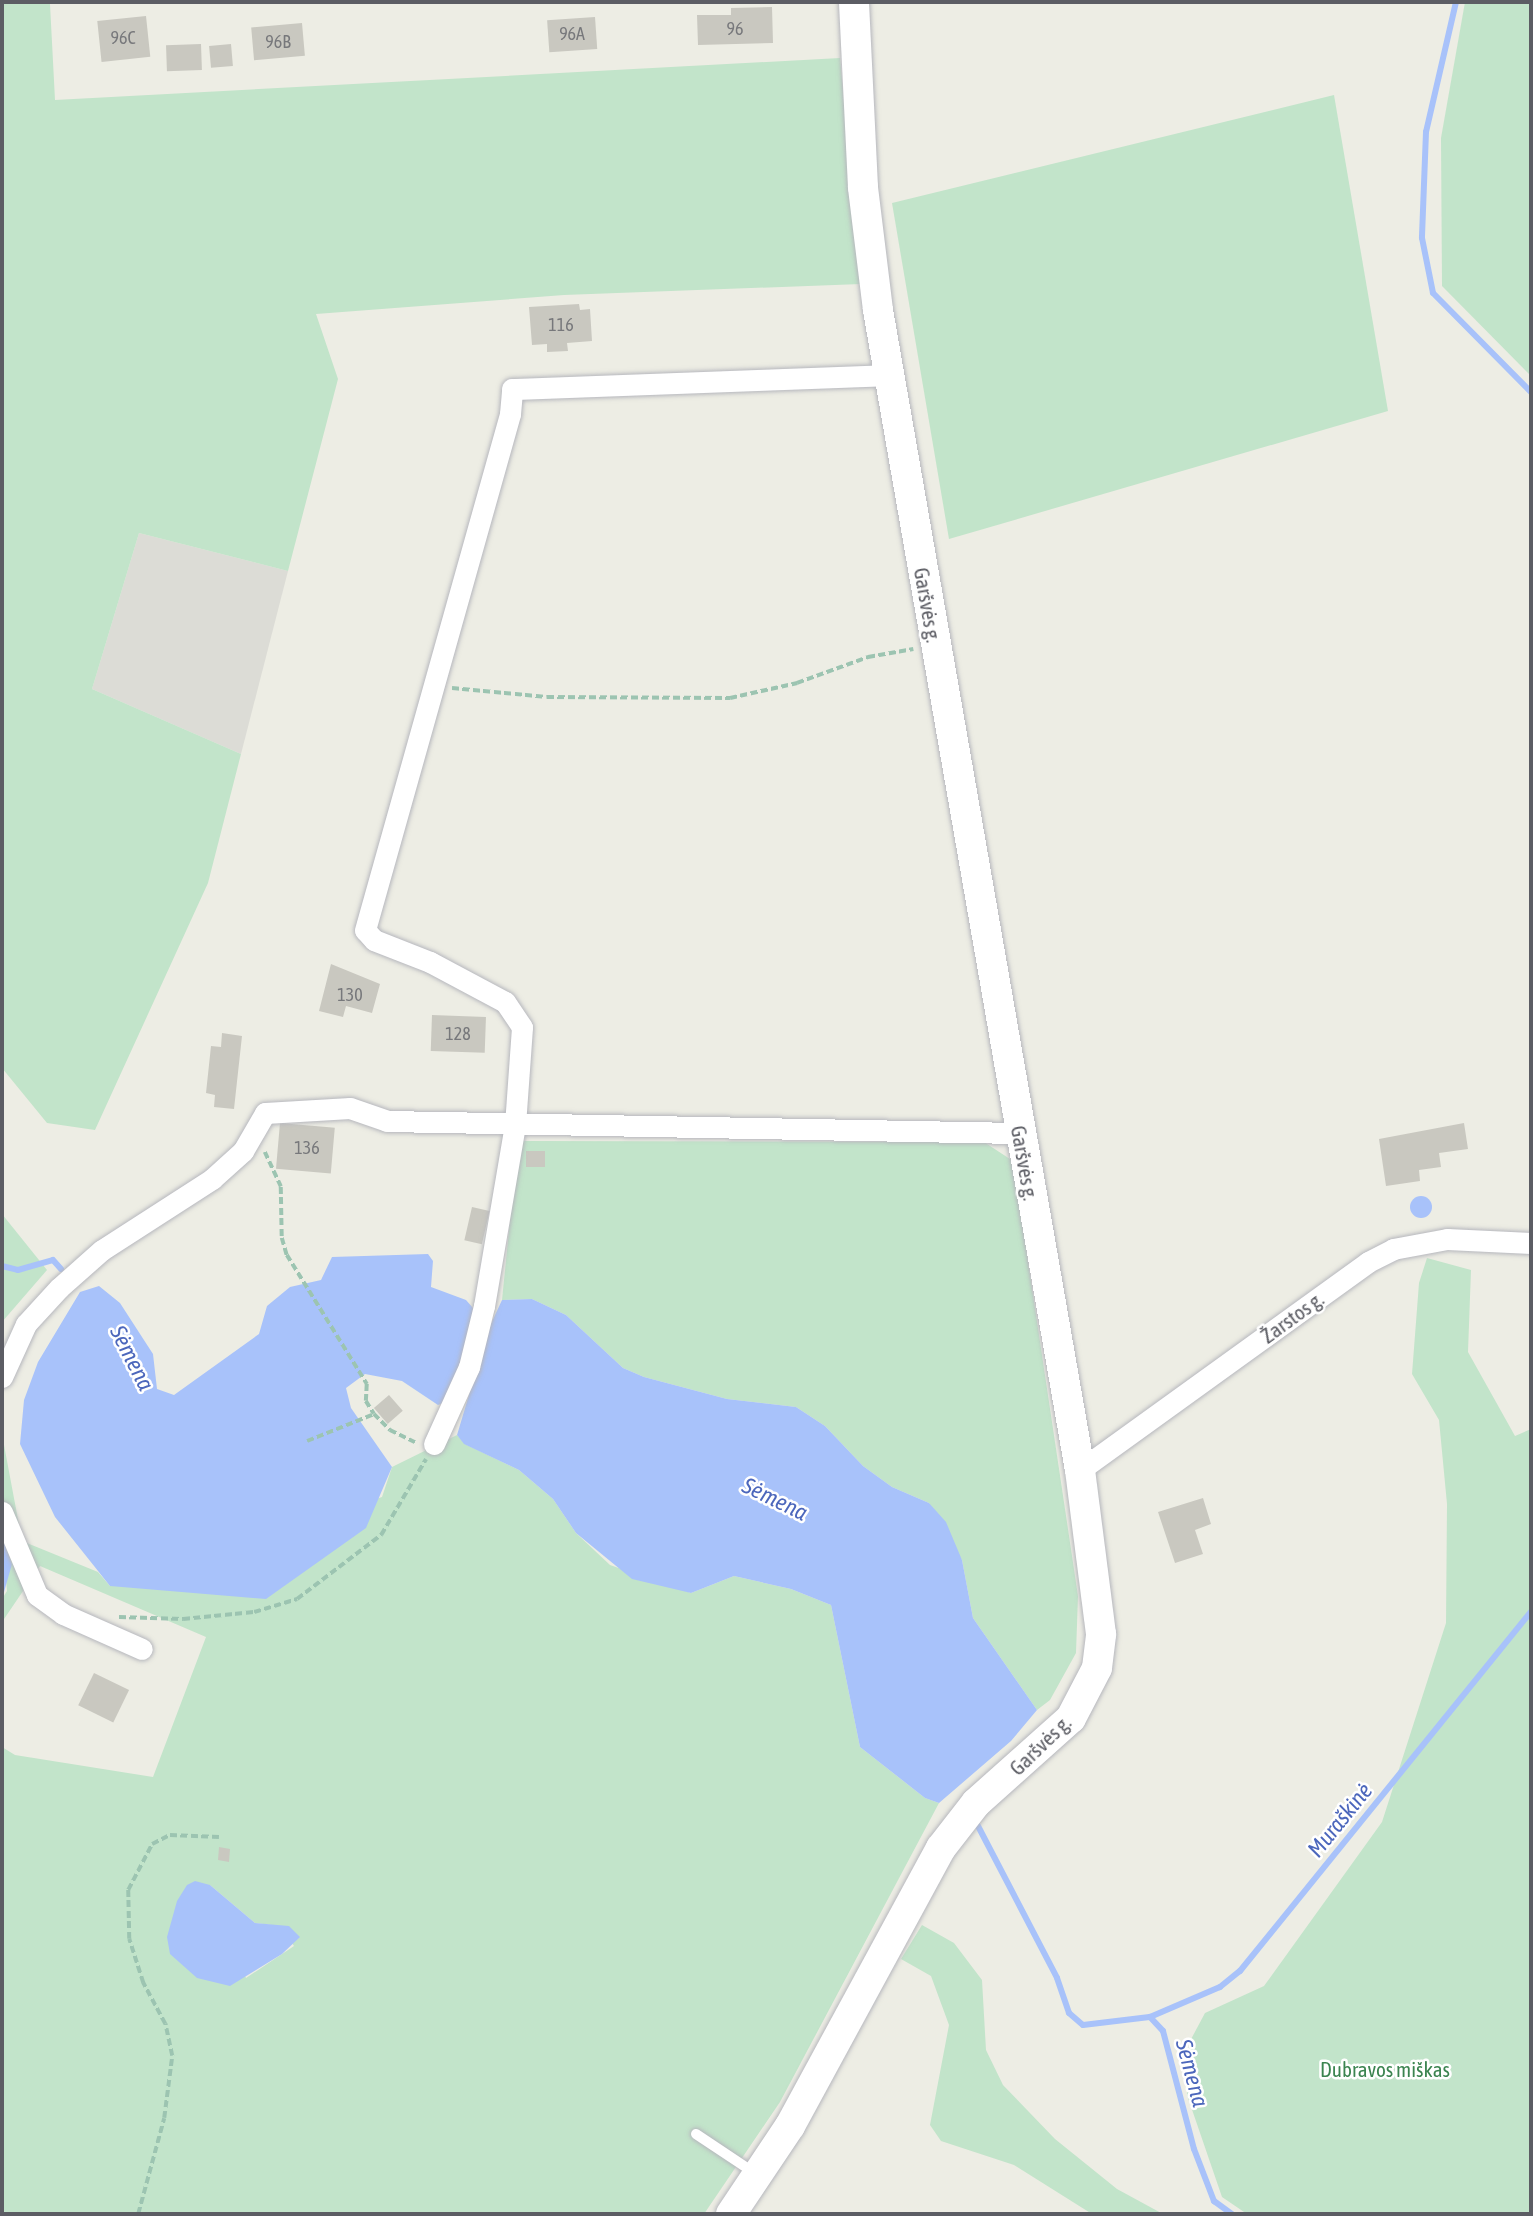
<!DOCTYPE html>
<meta charset="utf-8">
<style>
body{margin:0}
#map{position:relative;width:1533px;height:2216px;overflow:hidden;background:#edede4;font-family:"Asap Condensed",sans-serif}
div>[style]{position:absolute}
.industrial>*{inset:0;background:#dcdcd6}
.green>*{inset:0;background:#c2e4ca}
.water>*{inset:0;background:#a8c2fa}
.round{border-radius:50%}
.stream>*{height:6px;margin:-3px;padding:0 3px;transform-origin:3px;border-radius:3px;background:#a8c2fa}
.building>*{inset:0;background:#c9c8c0;transform-origin:0 0}
.path>*{height:3.5px;margin-top:-1.75px;transform-origin:0;background:repeating-linear-gradient(90deg,#9cc4b1 0 7px,transparent 0 10.5px)}
.roads{filter:drop-shadow(0 0 2px #b6b7bd) drop-shadow(0 0 2px #b6b7bd)}
.lane>*{height:10px;margin:-5px;padding:0 5px;transform-origin:5px;border-radius:5px;background:#fff}
.street>*{height:21px;margin:-10.5px;padding:0 10.5px;transform-origin:10.5px;border-radius:10.5px;background:#fff}
.secondary>*{height:30px;margin:-15px;padding:0 15px;transform-origin:15px;border-radius:15px;background:#fff}
span{translate:-50% -50%;white-space:nowrap;text-align:center;line-height:1.15;-webkit-text-stroke:5px #fff;paint-order:stroke}
.number-label{font-size:18px;color:#77787b}
.number-label span{-webkit-text-stroke-width:0}
.street-label{font-size:21px;color:#5c5d64}
.park-label{font-size:21px;color:#3b8450}
.water-label{font-size:23px;color:#4c67bc;font-style:italic}
.frame{position:absolute;inset:0;border:4px solid #5c5d64;pointer-events:none}
</style>
<div id="map">
<div class="industrial">
<i style="clip-path:polygon(139px 533px,288px 571px,241px 754px,92px 689px)"></i>
</div>
<div class="green">
<i style="clip-path:polygon(2px 2px,84px 2px,50px 4px,55px 100px,840px 58px,861px 284px,564px 295px,316px 314px,338px 379px,288px 571px,139px 533px,92px 689px,241px 754px,208px 883px,95px 1130px,47px 1123px,2px 1068px)"></i>
<i style="clip-path:polygon(1465px 2px,1531px 2px,1531px 376px,1442px 286px,1441px 138px)"></i>
<i style="clip-path:polygon(1334px 95px,1388px 411px,949px 539px,892px 203px)"></i>
<i style="clip-path:polygon(518px 1141px,984px 1142px,1013px 1161px,1078px 1596px,1076px 1653px,1050px 1700px,1037px 1710px,973px 1618px,962px 1560px,929px 1503px,892px 1487px,863px 1466px,825px 1426px,796px 1407px,727px 1399px,644px 1377px,623px 1368px,566px 1315px,532px 1299px,502px 1300px)"></i>
<i style="clip-path:polygon(2px 1214px,47px 1270px,2px 1322px)"></i>
<i style="clip-path:polygon(1427px 1258px,1471px 1270px,1468px 1352px,1515px 1436px,1531px 1429px,1531px 2214px,1247px 2214px,1222px 2197px,1187px 2095px,1189px 2043px,1205px 2013px,1264px 1986px,1382px 1822px,1446px 1623px,1447px 1504px,1439px 1420px,1412px 1374px,1419px 1283px)"></i>
<i style="clip-path:polygon(evenodd,2px 1434px,22px 1541px,98px 1572px,110px 1586px,382px 1497px,392px 1467px,457px 1435px,465px 1444px,519px 1470px,553px 1499px,576px 1533px,610px 1565px,691px 1593px,734px 1576px,791px 1589px,831px 1605px,860px 1747px,925px 1798px,939px 1803px,780px 2102px,704px 2214px,2px 2214px,2px 1747px,15px 1755px,153px 1777px,206px 1637px,40px 1566px,2px 1622px,2px 1599px,7px 1591px,2px 1537px,2px 1434px,210px 1885px,255px 1923px,280px 1926px,294px 1946px,246px 1978px,210px 1885px)"></i>
<i style="clip-path:polygon(922px 1925px,954px 1943px,982px 1980px,986px 2050px,1003px 2085px,1055px 2139px,1117px 2189px,1163px 2214px,1092px 2214px,1014px 2165px,941px 2141px,930px 2125px,949px 2025px,931px 1976px,901px 1959px)"></i>
</div>
<div class="water">
<i class="round" style="left:1410px;top:1196px;width:22px;height:22px"></i>
<i style="clip-path:polygon(428px 1254px,433px 1261px,431px 1287px,466px 1300px,473px 1308px,473px 1325px,448px 1401px,438px 1405px,402px 1381px,365px 1374px,346px 1388px,351px 1408px,392px 1467px,366px 1528px,266px 1599px,110px 1586px,55px 1517px,20px 1444px,24px 1400px,38px 1362px,80px 1292px,99px 1286px,120px 1303px,153px 1354px,157px 1389px,174px 1395px,259px 1334px,267px 1306px,290px 1287px,321px 1280px,332px 1257px)"></i>
<i style="clip-path:polygon(532px 1299px,566px 1315px,623px 1368px,644px 1377px,727px 1399px,796px 1407px,825px 1426px,863px 1466px,892px 1487px,929px 1503px,946px 1522px,962px 1560px,973px 1618px,1037px 1710px,1011px 1741px,939px 1803px,925px 1798px,860px 1747px,831px 1605px,791px 1589px,734px 1576px,691px 1593px,632px 1579px,576px 1533px,553px 1499px,519px 1470px,464px 1444px,457px 1435px,489px 1328px,502px 1300px)"></i>
<i style="clip-path:polygon(2px 1537px,12px 1564px,2px 1599px)"></i>
<i style="clip-path:polygon(195px 1881px,210px 1885px,255px 1923px,289px 1926px,300px 1937px,282px 1954px,230px 1986px,197px 1978px,170px 1954px,167px 1937px,177px 1901px,187px 1885px)"></i>
</div>
<div class="stream">
<i style="left:1456px;top:2px;width:133px;rotate:103deg"></i>
<i style="left:1426px;top:132px;width:106px;rotate:92.2deg"></i>
<i style="left:1422px;top:238px;width:56px;rotate:78.7deg"></i>
<i style="left:1433px;top:293px;width:139px;rotate:45.3deg"></i>
<i style="left:2px;top:1266px;width:16px;rotate:14deg"></i>
<i style="left:18px;top:1270px;width:36px;rotate:-16deg"></i>
<i style="left:53px;top:1260px;width:12px;rotate:48deg"></i>
<i style="left:978px;top:1826px;width:171px;rotate:62.5deg"></i>
<i style="left:1057px;top:1978px;width:37px;rotate:71deg"></i>
<i style="left:1069px;top:2013px;width:18px;rotate:41deg"></i>
<i style="left:1083px;top:2025px;width:67px;rotate:-6.8deg"></i>
<i style="left:1150px;top:2017px;width:19px;rotate:47deg"></i>
<i style="left:1163px;top:2031px;width:122px;rotate:75.3deg"></i>
<i style="left:1194px;top:2149px;width:56px;rotate:69deg"></i>
<i style="left:1214px;top:2201px;width:22px;rotate:36deg"></i>
<i style="left:1150px;top:2017px;width:76px;rotate:-23.2deg"></i>
<i style="left:1220px;top:1987px;width:26px;rotate:-39deg"></i>
<i style="left:1240px;top:1971px;width:462px;rotate:-51deg"></i>
</div>
<div class="building">
<i style="clip-path:polygon(772px 7px,773px 43px,698px 45px,697px 15px,731px 15px,731px 8px)"></i>
<i style="left:146px;top:16px;width:41px;height:49px;rotate:84deg"></i>
<i style="left:595px;top:17px;width:32px;height:48px;rotate:86deg"></i>
<i style="left:302px;top:23px;width:33px;height:51px;rotate:85deg"></i>
<i style="left:201px;top:44px;width:26px;height:35px;rotate:88deg"></i>
<i style="left:231px;top:44px;width:22px;height:22px;rotate:85deg"></i>
<i style="clip-path:polygon(579px 304px,580px 310px,590px 309px,592px 341px,567px 343px,568px 351px,547px 352px,547px 344px,532px 345px,529px 307px)"></i>
<i style="clip-path:polygon(331px 964px,380px 984px,372px 1013px,346px 1006px,343px 1017px,319px 1011px)"></i>
<i style="left:432px;top:1015px;width:54px;height:36px;rotate:2deg"></i>
<i style="clip-path:polygon(222px 1033px,242px 1036px,234px 1109px,214px 1107px,215px 1095px,206px 1093px,211px 1046px,221px 1047px)"></i>
<i style="left:280px;top:1123px;width:55px;height:46px;rotate:5deg"></i>
<i style="clip-path:polygon(1464px 1123px,1468px 1149px,1439px 1153px,1441px 1167px,1419px 1170px,1420px 1181px,1386px 1186px,1379px 1139px)"></i>
<i style="left:526px;top:1151px;width:19px;height:16px"></i>
<i style="left:472px;top:1207px;width:18px;height:34px;rotate:13deg"></i>
<i style="left:389px;top:1395px;width:21px;height:20px;rotate:49deg"></i>
<i style="clip-path:polygon(1203px 1498px,1211px 1524px,1195px 1530px,1203px 1554px,1175px 1563px,1158px 1512px)"></i>
<i style="left:94px;top:1673px;width:39px;height:36px;rotate:26deg"></i>
<i style="clip-path:polygon(219px 1847px,230px 1849px,229px 1862px,218px 1860px)"></i>
</div>
<div class="path">
<i style="left:452px;top:688px;width:95px;rotate:5.4deg"></i>
<i style="left:547px;top:697px;width:183px;rotate:0.3deg"></i>
<i style="left:730px;top:698px;width:69px;rotate:-12.6deg"></i>
<i style="left:797px;top:683px;width:76px;rotate:-20.1deg"></i>
<i style="left:868px;top:657px;width:46px;rotate:-10.1deg"></i>
<i style="left:265px;top:1152px;width:38px;rotate:65deg"></i>
<i style="left:281px;top:1187px;width:51px;rotate:88.9deg"></i>
<i style="left:282px;top:1238px;width:18px;rotate:74deg"></i>
<i style="left:287px;top:1255px;width:152px;rotate:58.2deg"></i>
<i style="left:367px;top:1384px;width:17px;rotate:93deg"></i>
<i style="left:366px;top:1401px;width:15px;rotate:58deg"></i>
<i style="left:374px;top:1414px;width:23px;rotate:45deg"></i>
<i style="left:390px;top:1430px;width:28px;rotate:26deg"></i>
<i style="left:307px;top:1441px;width:72px;rotate:-21.9deg"></i>
<i style="left:119px;top:1617px;width:64px;rotate:1.8deg"></i>
<i style="left:183px;top:1619px;width:71px;rotate:-5.6deg"></i>
<i style="left:254px;top:1612px;width:45px;rotate:-16.8deg"></i>
<i style="left:297px;top:1599px;width:106px;rotate:-37.3deg"></i>
<i style="left:381px;top:1535px;width:88px;rotate:-59.4deg"></i>
<i style="left:138px;top:2214px;width:99px;rotate:-74.8deg"></i>
<i style="left:164px;top:2118px;width:63px;rotate:-82.6deg"></i>
<i style="left:172px;top:2056px;width:33px;rotate:-102deg"></i>
<i style="left:165px;top:2024px;width:47px;rotate:-118.2deg"></i>
<i style="left:143px;top:1983px;width:46px;rotate:-107.7deg"></i>
<i style="left:129px;top:1939px;width:49px;rotate:-91.2deg"></i>
<i style="left:128px;top:1890px;width:52px;rotate:-62.4deg"></i>
<i style="left:152px;top:1844px;width:20px;rotate:-27deg"></i>
<i style="left:170px;top:1835px;width:49px;rotate:2.3deg"></i>
</div>
<div class="roads">
<div class="lane">
<i style="left:696px;top:2134px;width:72px;rotate:33.7deg"></i>
</div>
<div class="street">
<i style="left:2px;top:1377px;width:58px;rotate:-65.6deg"></i>
<i style="left:26px;top:1324px;width:49px;rotate:-47.5deg"></i>
<i style="left:59px;top:1288px;width:57px;rotate:-41.5deg"></i>
<i style="left:102px;top:1250px;width:131px;rotate:-32.8deg"></i>
<i style="left:212px;top:1179px;width:42px;rotate:-42.1deg"></i>
<i style="left:243px;top:1151px;width:44px;rotate:-59.9deg"></i>
<i style="left:265px;top:1113px;width:85px;rotate:-3.4deg"></i>
<i style="left:350px;top:1108px;width:39px;rotate:19deg"></i>
<i style="left:387px;top:1121px;width:632px;rotate:1.09deg"></i>
<i style="left:434px;top:1444px;width:85px;rotate:-65.6deg"></i>
<i style="left:469px;top:1367px;width:63px;rotate:-76.2deg"></i>
<i style="left:484px;top:1306px;width:184px;rotate:-80.3deg"></i>
<i style="left:515px;top:1125px;width:98px;rotate:-85.9deg"></i>
<i style="left:522px;top:1027px;width:30px;rotate:-124deg"></i>
<i style="left:505px;top:1002px;width:85px;rotate:-151.9deg"></i>
<i style="left:430px;top:962px;width:60px;rotate:-158.6deg"></i>
<i style="left:374px;top:940px;width:13px;rotate:-132deg"></i>
<i style="left:365px;top:930px;width:536px;rotate:-74.3deg"></i>
<i style="left:510px;top:414px;width:25px;rotate:-85deg"></i>
<i style="left:512px;top:389px;width:376px;rotate:-2.1deg"></i>
<i style="left:1080px;top:1470px;width:355px;rotate:-35.8deg"></i>
<i style="left:1368px;top:1262px;width:28px;rotate:-27deg"></i>
<i style="left:1393px;top:1249px;width:55px;rotate:-10.5deg"></i>
<i style="left:1447px;top:1239px;width:84px;rotate:2.7deg"></i>
<i style="left:2px;top:1512px;width:90px;rotate:67.1deg"></i>
<i style="left:37px;top:1595px;width:32px;rotate:36deg"></i>
<i style="left:63px;top:1614px;width:86px;rotate:23.9deg"></i>
</div>
<div class="secondary">
<i style="left:731px;top:2214px;width:106px;rotate:-56.2deg"></i>
<i style="left:790px;top:2126px;width:316px;rotate:-61.5deg"></i>
<i style="left:941px;top:1848px;width:57px;rotate:-52.1deg"></i>
<i style="left:976px;top:1803px;width:127px;rotate:-41.8deg"></i>
<i style="left:1071px;top:1718px;width:56px;rotate:-62.5deg"></i>
<i style="left:1097px;top:1668px;width:34px;rotate:-83deg"></i>
<i style="left:1101px;top:1634px;width:165px;rotate:-97.3deg"></i>
<i style="left:1080px;top:1470px;width:1177px;rotate:-99.88deg"></i>
<i style="left:878px;top:310px;width:124px;rotate:-97deg"></i>
<i style="left:863px;top:187px;width:185px;rotate:-92.8deg"></i>
</div>
</div>
<div class="number-label">
<span style="left:735px;top:29px">96</span>
<span style="left:572px;top:34px">96A</span>
<span style="left:123px;top:38px">96C</span>
<span style="left:278px;top:42px">96B</span>
<span style="left:561px;top:325px">116</span>
<span style="left:350px;top:995px">130</span>
<span style="left:458px;top:1034px">128</span>
<span style="left:307px;top:1148px">136</span>
</div>
<div class="street-label">
<span style="left:928px;top:605px;rotate:80deg">Garšvės g.</span>
<span style="left:1025px;top:1163px;rotate:80deg">Garšvės g.</span>
<span style="left:1292px;top:1317px;rotate:-36deg">Žarstos g.</span>
<span style="left:1040px;top:1745px;rotate:-44deg">Garšvės g.</span>
</div>
<div class="park-label">
<span style="left:1385px;top:2069px">Dubravos miškas</span>
</div>
<div class="water-label">
<span style="left:132px;top:1358px;rotate:63deg">Sėmena</span>
<span style="left:775px;top:1499px;rotate:26deg">Sėmena</span>
<span style="left:1340px;top:1820px;rotate:-51deg">Muraškinė</span>
<span style="left:1192px;top:2073px;rotate:75deg">Sėmena</span>
</div>
<div class="frame"></div>
</div>
